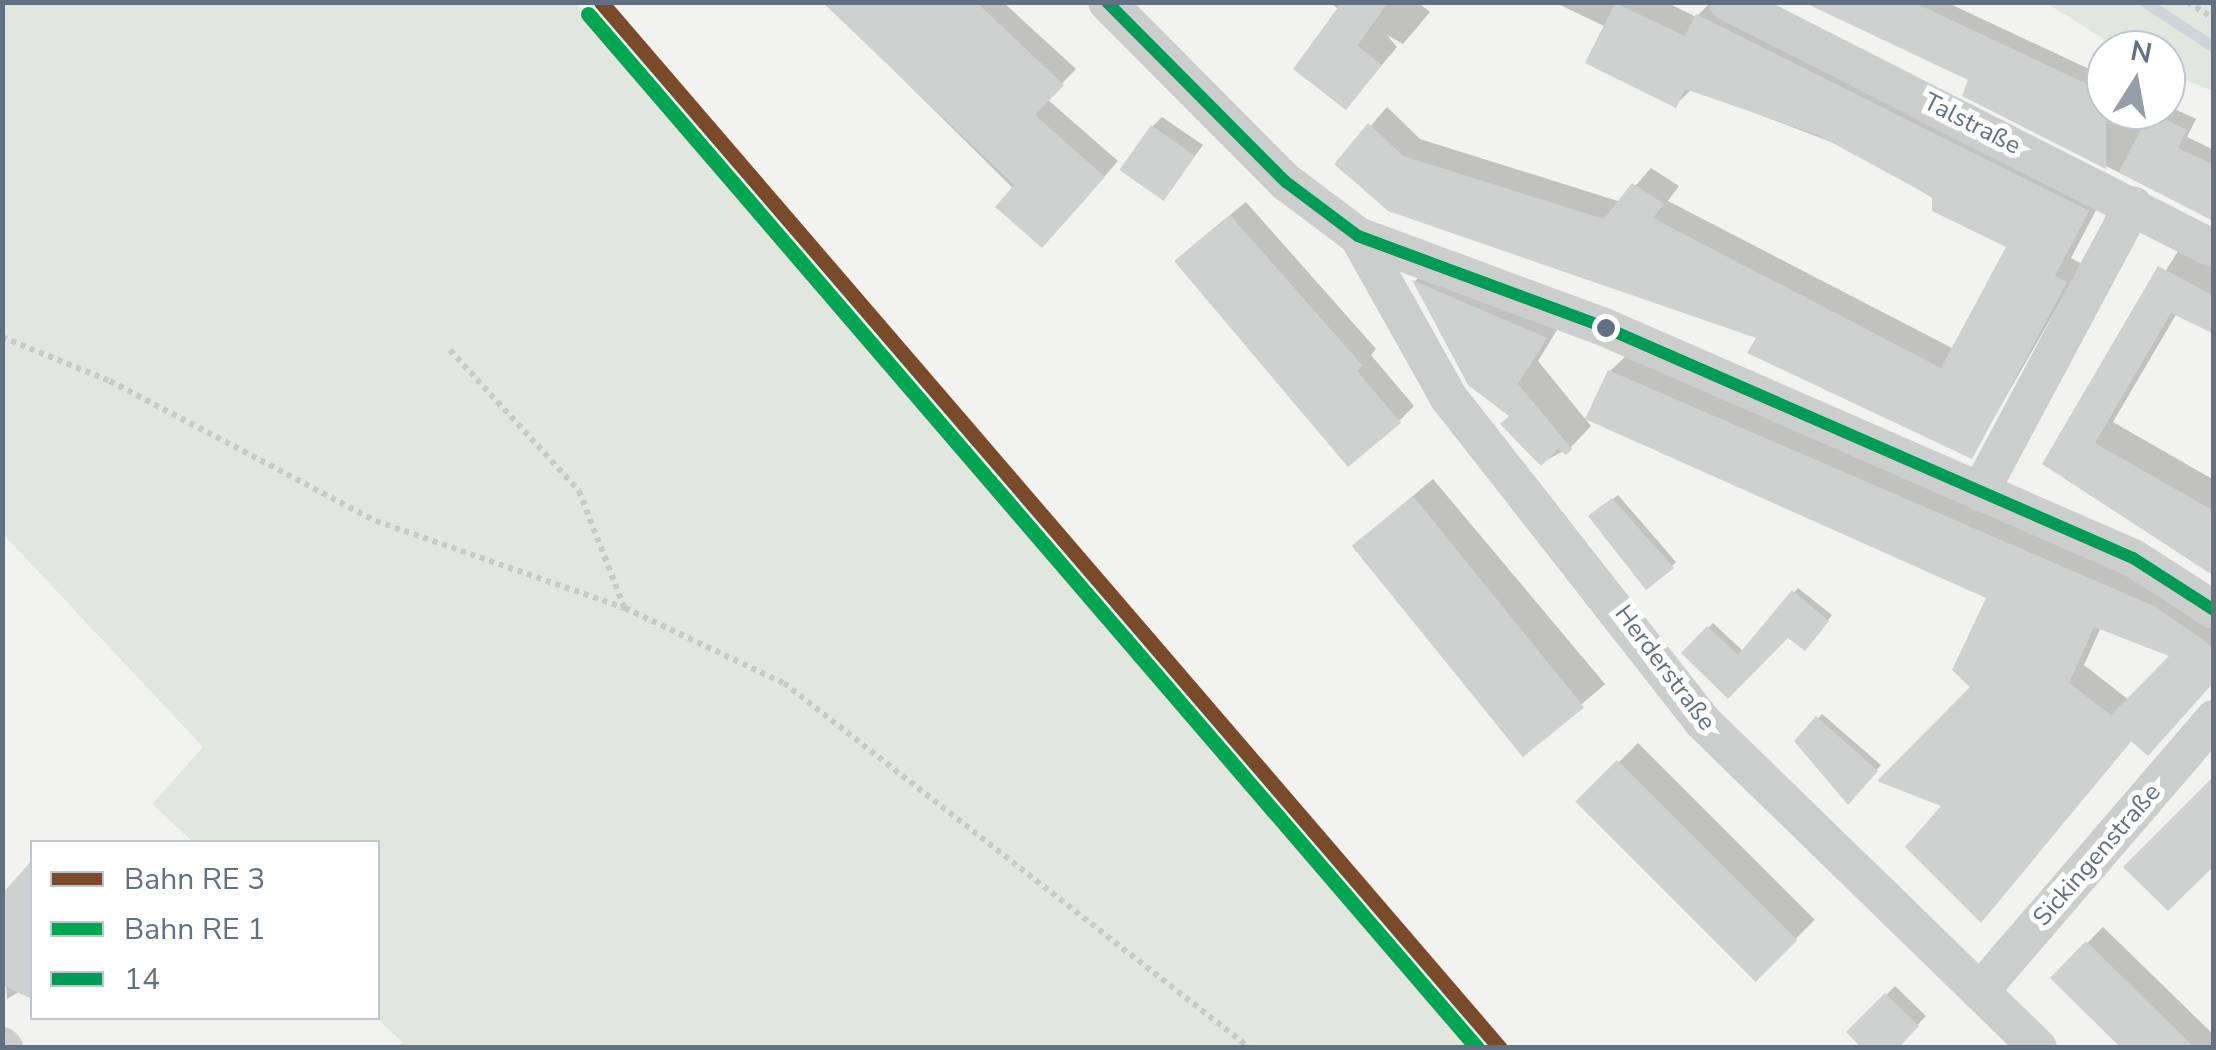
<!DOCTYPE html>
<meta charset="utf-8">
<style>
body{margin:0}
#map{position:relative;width:2216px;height:1050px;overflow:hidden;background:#f2f3f0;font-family:"Nunito Sans",sans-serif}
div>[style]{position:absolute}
.green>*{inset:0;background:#e1e6de}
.shadow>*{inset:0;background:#0003;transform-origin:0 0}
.stream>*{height:11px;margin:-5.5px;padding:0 5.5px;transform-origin:5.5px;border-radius:5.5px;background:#ced5d8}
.building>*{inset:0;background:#cfd0d0;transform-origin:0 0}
.path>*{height:6px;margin-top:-3px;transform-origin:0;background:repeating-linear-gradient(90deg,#c9c9ca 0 5px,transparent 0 10px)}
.minor>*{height:38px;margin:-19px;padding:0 19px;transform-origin:19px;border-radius:19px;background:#cccdcd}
.bus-1>*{height:12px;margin:-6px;padding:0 6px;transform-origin:6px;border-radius:6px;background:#009b56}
.rail-1>*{height:15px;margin:-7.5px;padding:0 7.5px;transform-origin:7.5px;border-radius:7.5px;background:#7a4b2a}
.rail-2>*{height:15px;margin:-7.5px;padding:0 7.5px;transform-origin:7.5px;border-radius:7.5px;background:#00a651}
.dots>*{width:28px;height:28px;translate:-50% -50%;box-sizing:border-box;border:5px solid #fff;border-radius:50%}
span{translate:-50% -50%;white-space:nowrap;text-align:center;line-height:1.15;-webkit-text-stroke:10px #fff;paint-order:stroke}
.street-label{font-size:25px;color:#617082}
.frame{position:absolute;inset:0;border:5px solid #617082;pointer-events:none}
.legend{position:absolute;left:30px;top:840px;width:350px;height:180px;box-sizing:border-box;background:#fff;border:2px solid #c0c6cd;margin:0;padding:12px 18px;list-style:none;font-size:30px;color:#617082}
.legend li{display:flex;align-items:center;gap:20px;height:50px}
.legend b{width:50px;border:2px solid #c0c6cd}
.north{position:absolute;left:2086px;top:30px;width:100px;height:100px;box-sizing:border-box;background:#fff;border:2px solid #c0c6cd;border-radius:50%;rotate:11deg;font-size:28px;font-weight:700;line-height:40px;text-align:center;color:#617082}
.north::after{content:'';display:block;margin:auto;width:35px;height:45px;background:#949ea8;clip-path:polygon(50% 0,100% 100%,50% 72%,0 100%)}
</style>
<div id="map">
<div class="green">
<i style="clip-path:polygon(3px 2px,576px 3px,1475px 1047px,398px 1047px,402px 1042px,377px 1018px,378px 842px,193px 842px,152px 804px,203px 747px,3px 534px)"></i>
<i style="clip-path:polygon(2046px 3px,2213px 3px,2213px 91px,2166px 72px,2166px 50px,2122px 50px)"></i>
</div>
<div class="shadow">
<i style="clip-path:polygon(825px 2px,1003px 2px,1076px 69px,1047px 99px,1118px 161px,1056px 231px)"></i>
<i style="clip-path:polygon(1328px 2px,1417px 2px,1430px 12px,1403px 44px,1387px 35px,1397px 47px,1362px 89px,1340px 10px)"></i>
<i style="clip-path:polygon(1554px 2px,1666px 2px,1696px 17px,1711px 2px,2105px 193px,2071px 258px,2082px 264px,1972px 456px,1760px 337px,1338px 164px,1387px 107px,1420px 139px,1621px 202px,1651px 168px,1679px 186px,1668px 201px,1954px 349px,2010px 246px,1860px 153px,1692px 89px,1675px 105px,1606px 27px)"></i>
<i style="clip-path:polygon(1809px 2px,1946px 2px,2106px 77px,2106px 110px,2166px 105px,2196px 119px,2187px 137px,2214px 150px,2214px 221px,1965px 94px,1972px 79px)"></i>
<i style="clip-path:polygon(1162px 117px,1203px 145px,1163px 198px,1152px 127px)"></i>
<i style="clip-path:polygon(1246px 202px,1376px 349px,1371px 355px,1414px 406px,1399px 421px,1192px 246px)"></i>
<i style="clip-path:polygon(2180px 248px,2214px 266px,2214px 332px,2177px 313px,2113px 422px,2214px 480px,2214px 572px,2045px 463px)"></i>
<i style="clip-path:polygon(1435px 261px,1565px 317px,1538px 361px,1591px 426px,1571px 447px,1541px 463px,1513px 415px,1470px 384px,1415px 281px)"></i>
<i style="clip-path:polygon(evenodd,1627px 355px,2173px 591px,2214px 620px,2214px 681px,2133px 739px,1997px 903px,1945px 805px,1989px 597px,1610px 371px,1627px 355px,2101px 627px,2173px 655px,2129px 700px,2084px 665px,2101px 627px)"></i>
<i style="left:1433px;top:479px;width:268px;height:102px;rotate:50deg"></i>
<i style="clip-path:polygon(1618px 495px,1676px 562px,1672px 566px,1596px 512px)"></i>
<i style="clip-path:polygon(1798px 588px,1832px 615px,1809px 643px,1788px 634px,1728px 696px,1684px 653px,1713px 623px,1744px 652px)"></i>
<i style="clip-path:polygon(1822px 714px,1881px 765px,1848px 801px,1798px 741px)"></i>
<i style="left:1638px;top:743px;width:250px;height:83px;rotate:45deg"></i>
<i style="clip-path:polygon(32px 899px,32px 984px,7px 999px,2px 926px)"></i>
<i style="clip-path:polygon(2103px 927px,2214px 1035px,2214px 1048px,2124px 1048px,2053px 978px)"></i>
<i style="clip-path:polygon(1895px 986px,1926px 1016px,1895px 1048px,1850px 1032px)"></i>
</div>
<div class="stream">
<i style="left:2145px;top:2px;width:82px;rotate:33.1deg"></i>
</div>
<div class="building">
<i style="clip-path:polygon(822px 2px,976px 2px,1064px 85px,1035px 115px,1105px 177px,1042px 248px,995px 207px,1014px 185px)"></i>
<i style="clip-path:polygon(1342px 2px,1388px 2px,1357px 46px,1382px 65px,1346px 110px,1293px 69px)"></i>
<i style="clip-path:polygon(1803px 2px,1913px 2px,2106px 93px,2106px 169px,1962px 96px,1968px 80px)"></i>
<i style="clip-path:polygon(1615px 3px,1685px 36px,1696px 14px,2089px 211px,2055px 276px,2067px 282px,1972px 459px,1747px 353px,1756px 338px,1388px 211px,1334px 164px,1368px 123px,1403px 156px,1604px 219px,1632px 183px,1664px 204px,1653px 218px,1941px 368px,2006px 247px,1932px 211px,1932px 197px,1818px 135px,1685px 89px,1676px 108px,1585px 63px)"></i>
<i style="clip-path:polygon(2150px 112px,2187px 130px,2178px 148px,2214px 165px,2214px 221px,2119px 172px)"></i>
<i style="left:1151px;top:125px;width:54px;height:55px;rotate:35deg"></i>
<i style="clip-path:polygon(1230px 215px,1363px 366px,1357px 371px,1401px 423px,1348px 467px,1174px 261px)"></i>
<i style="clip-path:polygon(2158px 266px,2214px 296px,2214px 334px,2171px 313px,2095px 443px,2214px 511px,2214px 576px,2042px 464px)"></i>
<i style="clip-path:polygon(1412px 280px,1547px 338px,1518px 384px,1572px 449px,1566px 455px,1558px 449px,1541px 466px,1500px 424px,1509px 416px,1468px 385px)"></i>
<i style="clip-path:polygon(evenodd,1608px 370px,2156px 607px,2214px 648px,2214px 682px,2148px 756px,2131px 741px,1981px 923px,1905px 847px,1941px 806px,1877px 781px,1970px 687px,1952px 670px,1986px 598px,1585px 419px,1608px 370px,2094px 627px,2169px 656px,2111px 715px,2069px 683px,2094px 627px)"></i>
<i style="left:1413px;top:496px;width:272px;height:79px;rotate:51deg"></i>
<i style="clip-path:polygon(1612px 498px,1674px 568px,1646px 590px,1588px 516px)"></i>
<i style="clip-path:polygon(1792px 590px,1829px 621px,1805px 651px,1788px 638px,1728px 699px,1681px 653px,1707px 626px,1738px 655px)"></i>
<i style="clip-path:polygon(1816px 716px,1878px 771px,1848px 805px,1794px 741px)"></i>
<i style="left:1617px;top:760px;width:255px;height:59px;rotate:45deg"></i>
<i style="clip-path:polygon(2214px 776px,2214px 866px,2168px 911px,2123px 867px)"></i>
<i style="clip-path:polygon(32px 860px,32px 999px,2px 985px,2px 894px)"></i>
<i style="clip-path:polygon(2086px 941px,2144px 998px,2195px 1048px,2121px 1048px,2050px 978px)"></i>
<i style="clip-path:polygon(1885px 993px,1919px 1026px,1898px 1048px,1862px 1048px,1846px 1032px)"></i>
</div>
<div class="path">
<i style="left:2187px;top:2px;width:31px;rotate:31deg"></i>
<i style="left:2px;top:337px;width:117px;rotate:22.2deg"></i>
<i style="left:110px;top:381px;width:301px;rotate:27.8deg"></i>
<i style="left:376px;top:521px;width:264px;rotate:19.3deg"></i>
<i style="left:625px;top:608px;width:176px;rotate:25.3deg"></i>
<i style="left:784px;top:683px;width:592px;rotate:38.07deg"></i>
<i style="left:450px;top:350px;width:191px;rotate:47.5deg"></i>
<i style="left:579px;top:491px;width:124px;rotate:68.8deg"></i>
</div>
<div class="minor">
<i style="left:1107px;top:2px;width:254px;rotate:45.2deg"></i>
<i style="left:1286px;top:182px;width:90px;rotate:36.9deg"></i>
<i style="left:1358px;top:236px;width:262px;rotate:20.3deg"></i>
<i style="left:1604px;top:327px;width:577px;rotate:23.59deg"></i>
<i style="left:2133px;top:558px;width:96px;rotate:32.7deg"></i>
<i style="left:1728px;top:2px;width:545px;rotate:26.94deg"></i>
<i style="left:1358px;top:236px;width:186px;rotate:60.7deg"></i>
<i style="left:1449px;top:398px;width:412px;rotate:51.9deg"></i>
<i style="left:1703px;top:722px;width:467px;rotate:44.2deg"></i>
<i style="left:1980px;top:492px;width:325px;rotate:-61.9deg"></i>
<i style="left:1980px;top:991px;width:359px;rotate:-49.3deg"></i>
<i style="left:2px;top:1046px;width:3px;rotate:45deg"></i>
</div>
<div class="bus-1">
<i style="left:1107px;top:2px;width:254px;rotate:45.2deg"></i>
<i style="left:1286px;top:182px;width:90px;rotate:36.9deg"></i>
<i style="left:1358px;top:236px;width:262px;rotate:20.3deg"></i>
<i style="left:1604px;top:327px;width:577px;rotate:23.59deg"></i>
<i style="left:2133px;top:558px;width:96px;rotate:32.7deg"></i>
</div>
<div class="rail-1">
<i style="left:601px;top:2px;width:1379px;rotate:49.32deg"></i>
</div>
<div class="rail-2">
<i style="left:588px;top:14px;width:1364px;rotate:49.31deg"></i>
</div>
<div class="dots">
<i style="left:1606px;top:328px;background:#617082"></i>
</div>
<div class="street-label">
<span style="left:1972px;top:124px;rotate:27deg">Talstraße</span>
<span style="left:1665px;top:668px;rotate:53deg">Herderstraße</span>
<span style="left:2097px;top:855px;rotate:-49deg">Sickingenstraße</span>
</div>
<div class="frame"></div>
<ul class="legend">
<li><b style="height:12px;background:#7a4b2a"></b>Bahn RE 3</li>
<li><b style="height:12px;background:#00a651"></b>Bahn RE 1</li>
<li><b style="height:12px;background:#009b56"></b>14</li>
</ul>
<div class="north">N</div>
</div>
